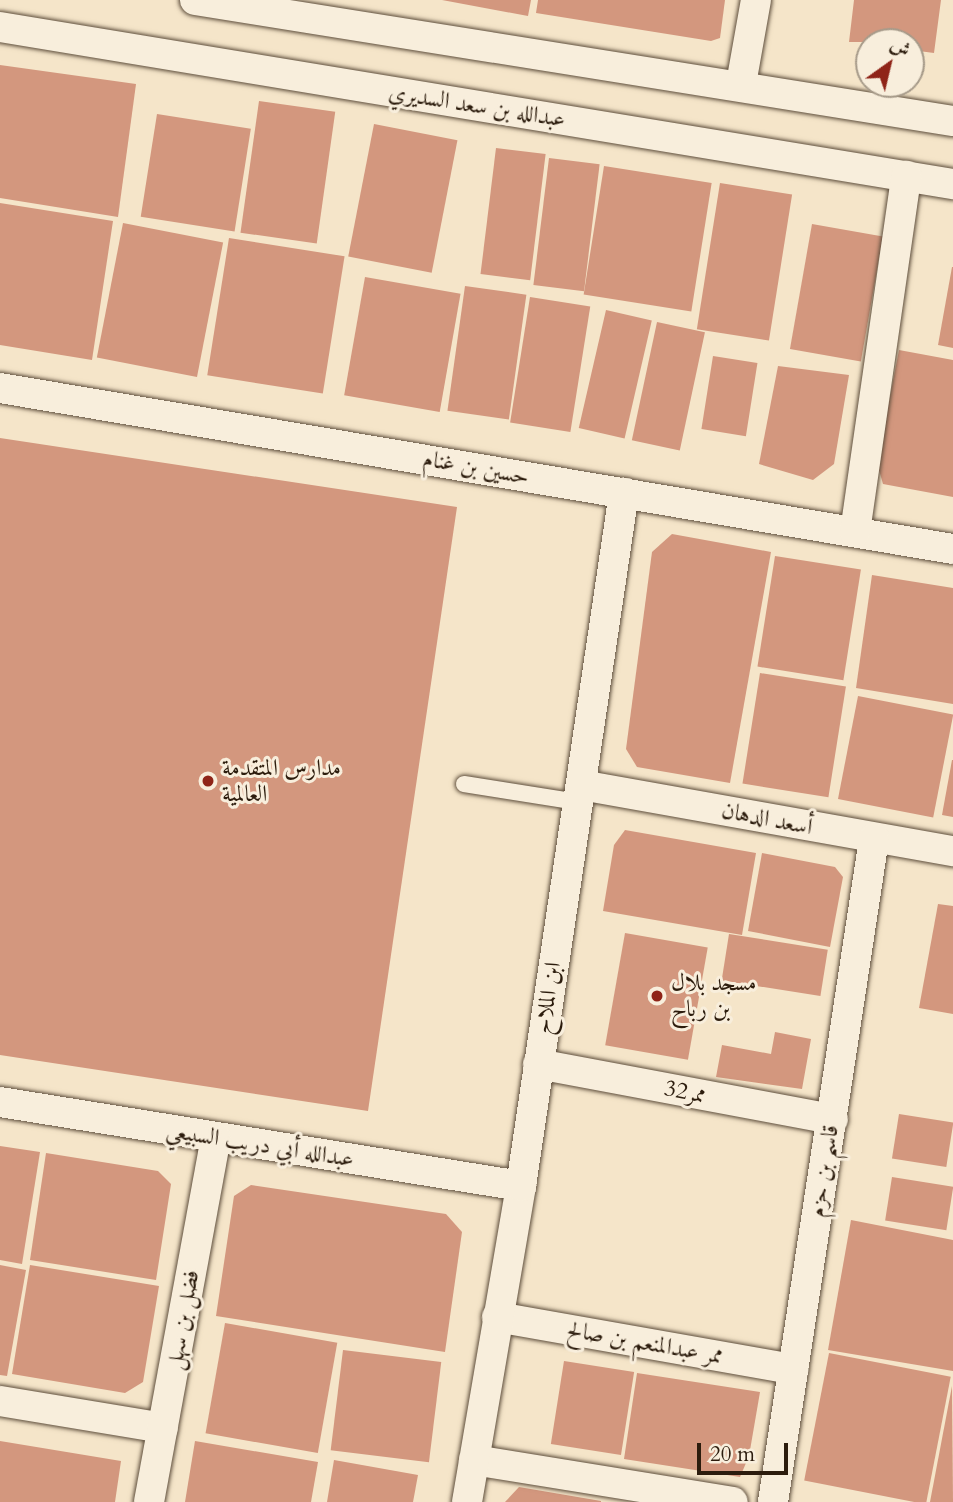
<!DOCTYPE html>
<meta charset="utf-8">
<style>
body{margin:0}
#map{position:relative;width:953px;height:1502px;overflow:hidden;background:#f5e5c9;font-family:Cardo,Amiri,serif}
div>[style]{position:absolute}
.building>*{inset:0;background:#d3977e;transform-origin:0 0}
.roads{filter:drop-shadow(0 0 2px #5e4e3c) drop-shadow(0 0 2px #5e4e3c)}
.service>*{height:16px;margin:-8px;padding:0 8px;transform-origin:8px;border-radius:8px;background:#f8eedc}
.minor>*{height:30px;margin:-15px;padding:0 15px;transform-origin:15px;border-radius:15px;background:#f8eedc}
.dots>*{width:19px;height:19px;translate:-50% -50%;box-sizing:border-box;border:4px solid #f8eedc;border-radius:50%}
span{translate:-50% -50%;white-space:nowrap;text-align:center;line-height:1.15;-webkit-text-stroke:6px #f8eedc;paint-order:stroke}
.street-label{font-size:23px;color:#2c1c0d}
.poi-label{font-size:23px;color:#2c1c0d}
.left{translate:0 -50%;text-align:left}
.north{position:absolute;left:855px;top:28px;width:70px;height:70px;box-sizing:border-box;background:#f8eedc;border:2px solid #a69a89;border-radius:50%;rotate:34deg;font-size:19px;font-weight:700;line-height:28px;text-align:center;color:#2c1c0d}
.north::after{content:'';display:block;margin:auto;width:24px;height:32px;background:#8f2418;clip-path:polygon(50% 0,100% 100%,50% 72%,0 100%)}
.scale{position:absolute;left:697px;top:1443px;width:91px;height:32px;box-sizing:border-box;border:4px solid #2c1c0d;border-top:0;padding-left:9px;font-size:21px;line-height:24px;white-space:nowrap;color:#2c1c0d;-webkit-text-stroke:5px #f8eedc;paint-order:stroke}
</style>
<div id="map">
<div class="building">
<i style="clip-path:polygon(442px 0,531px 0,528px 16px)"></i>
<i style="clip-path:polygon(538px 0,725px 0,720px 38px,711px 41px,536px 13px)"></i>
<i style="clip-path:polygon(854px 0,941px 0,934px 53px,911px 50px,911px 42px,849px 42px)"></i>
<i style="clip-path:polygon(0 65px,136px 84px,118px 217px,0 198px)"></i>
<i style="left:259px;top:101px;width:77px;height:133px;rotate:8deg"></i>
<i style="left:157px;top:114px;width:95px;height:104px;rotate:9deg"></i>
<i style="left:374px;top:124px;width:85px;height:135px;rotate:11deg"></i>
<i style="left:496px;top:148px;width:50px;height:127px;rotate:7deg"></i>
<i style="left:549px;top:158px;width:51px;height:128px;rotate:7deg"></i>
<i style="left:604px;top:166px;width:109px;height:130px;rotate:9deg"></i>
<i style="left:720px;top:183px;width:73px;height:148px;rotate:9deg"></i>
<i style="clip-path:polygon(0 203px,113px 221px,92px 360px,0 345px)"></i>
<i style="left:123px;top:223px;width:102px;height:137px;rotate:11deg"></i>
<i style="left:812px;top:224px;width:72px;height:127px;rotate:10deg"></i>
<i style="left:229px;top:238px;width:117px;height:139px;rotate:9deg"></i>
<i style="clip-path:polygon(952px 267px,953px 267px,953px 348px,938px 345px)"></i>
<i style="left:365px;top:277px;width:97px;height:120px;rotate:10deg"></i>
<i style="left:465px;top:286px;width:62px;height:126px;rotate:8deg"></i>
<i style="left:530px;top:297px;width:61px;height:127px;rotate:9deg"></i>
<i style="left:606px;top:310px;width:47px;height:121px;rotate:13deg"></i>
<i style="left:657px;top:322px;width:49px;height:121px;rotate:12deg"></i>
<i style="clip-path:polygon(899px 350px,953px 360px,953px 497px,883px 484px,877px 463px)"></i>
<i style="left:713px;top:356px;width:45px;height:74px;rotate:9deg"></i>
<i style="clip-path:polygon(778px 366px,849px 375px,834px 464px,813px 480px,759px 464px)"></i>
<i style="clip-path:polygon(0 438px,457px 507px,368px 1111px,0 1055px)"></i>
<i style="clip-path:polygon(672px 534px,771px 552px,730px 783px,637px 767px,626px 749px,652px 552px)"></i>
<i style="left:775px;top:556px;width:87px;height:112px;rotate:9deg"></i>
<i style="clip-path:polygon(872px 575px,953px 588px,953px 704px,856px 688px)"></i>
<i style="left:760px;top:673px;width:87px;height:112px;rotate:9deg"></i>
<i style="left:858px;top:696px;width:97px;height:105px;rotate:11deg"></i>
<i style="clip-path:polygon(952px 760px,953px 760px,953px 817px,942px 815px)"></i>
<i style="clip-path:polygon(625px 830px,756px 853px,742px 935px,603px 911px,614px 845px)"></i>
<i style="clip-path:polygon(762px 853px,835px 867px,843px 877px,830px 947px,748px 931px)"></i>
<i style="clip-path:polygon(938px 904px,953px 906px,953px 1014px,919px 1008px)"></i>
<i style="left:625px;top:933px;width:84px;height:114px;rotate:10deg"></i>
<i style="left:729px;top:934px;width:100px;height:47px;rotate:9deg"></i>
<i style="clip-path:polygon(775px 1032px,811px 1039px,802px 1089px,716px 1077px,722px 1045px,771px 1054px)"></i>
<i style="left:899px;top:1114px;width:55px;height:45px;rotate:9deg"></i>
<i style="clip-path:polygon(0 1146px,40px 1152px,22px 1264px,0 1260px)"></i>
<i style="clip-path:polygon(46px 1153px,158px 1171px,171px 1184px,156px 1280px,30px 1260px)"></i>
<i style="left:892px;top:1177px;width:62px;height:44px;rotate:9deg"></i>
<i style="clip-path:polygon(251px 1185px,446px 1214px,462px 1232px,445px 1352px,216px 1316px,234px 1196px)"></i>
<i style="clip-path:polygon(851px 1220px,953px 1240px,953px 1371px,828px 1350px)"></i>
<i style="clip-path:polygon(0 1265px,26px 1270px,7px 1376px,0 1375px)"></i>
<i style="clip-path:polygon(30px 1265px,159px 1286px,143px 1382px,125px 1393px,12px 1374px)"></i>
<i style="left:225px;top:1323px;width:114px;height:112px;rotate:10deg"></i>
<i style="left:343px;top:1350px;width:99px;height:101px;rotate:7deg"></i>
<i style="left:829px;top:1353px;width:124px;height:130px;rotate:11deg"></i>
<i style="left:564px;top:1361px;width:71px;height:84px;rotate:9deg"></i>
<i style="clip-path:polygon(637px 1373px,760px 1392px,749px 1456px,740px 1477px,624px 1459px)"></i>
<i style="clip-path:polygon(952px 1386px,953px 1502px,930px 1502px)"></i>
<i style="clip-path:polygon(0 1441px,121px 1461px,115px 1502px,0 1502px)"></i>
<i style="clip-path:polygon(195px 1441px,318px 1462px,311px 1502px,185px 1502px)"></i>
<i style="clip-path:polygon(334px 1460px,418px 1475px,413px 1502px,327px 1502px)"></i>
<i style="clip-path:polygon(519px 1487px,601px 1501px,601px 1502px,505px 1502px)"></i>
</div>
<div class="roads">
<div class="service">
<i style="left:464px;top:784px;width:115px;rotate:9deg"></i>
</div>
<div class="minor">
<i style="left:195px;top:0;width:768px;rotate:9.07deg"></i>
<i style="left:0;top:27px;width:966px;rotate:9.36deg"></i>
<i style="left:741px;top:84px;width:85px;rotate:-79.9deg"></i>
<i style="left:0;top:388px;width:967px;rotate:9.59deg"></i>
<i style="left:855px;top:532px;width:360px;rotate:-81.8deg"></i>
<i style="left:581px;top:785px;width:378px;rotate:10.1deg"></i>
<i style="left:538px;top:1064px;width:300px;rotate:10.6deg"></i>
<i style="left:0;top:1102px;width:528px;rotate:9.16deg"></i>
<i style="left:497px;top:1317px;width:301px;rotate:10deg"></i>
<i style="left:0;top:1401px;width:165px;rotate:9.4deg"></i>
<i style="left:474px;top:1460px;width:262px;rotate:9.2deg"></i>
<i style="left:149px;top:1502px;width:370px;rotate:-79.6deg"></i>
<i style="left:467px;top:1502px;width:321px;rotate:-80.3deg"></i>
<i style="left:521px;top:1186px;width:701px;rotate:-81.55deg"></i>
<i style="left:773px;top:1502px;width:671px;rotate:-81.34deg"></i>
</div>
</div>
<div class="dots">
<i style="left:208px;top:781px;background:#8f2418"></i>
<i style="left:657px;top:996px;background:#8f2418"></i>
</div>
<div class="street-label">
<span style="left:477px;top:106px;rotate:9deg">عبدالله بن سعد السديري</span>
<span style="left:476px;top:468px;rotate:10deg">حسين بن غنام</span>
<span style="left:767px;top:819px;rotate:11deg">أسعد الدهان</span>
<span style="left:548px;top:998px;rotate:-81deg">ابن الملاح</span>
<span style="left:685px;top:1092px;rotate:11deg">ممر32</span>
<span style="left:260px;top:1145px;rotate:9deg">عبدالله أبي دريب السبيعي</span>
<span style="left:824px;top:1171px;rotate:-81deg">قاسم بن حزم</span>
<span style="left:183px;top:1320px;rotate:-80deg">فضل بن سهل</span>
<span style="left:645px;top:1343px;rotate:10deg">ممر عبدالمنعم بن صالح</span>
</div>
<div class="poi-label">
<span class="left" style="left:222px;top:781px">مدارس المتقدمة<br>العالمية</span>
<span class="left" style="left:671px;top:996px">مسجد بلال<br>بن رباح</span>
</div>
<div class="north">ش</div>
<div class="scale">20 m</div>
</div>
